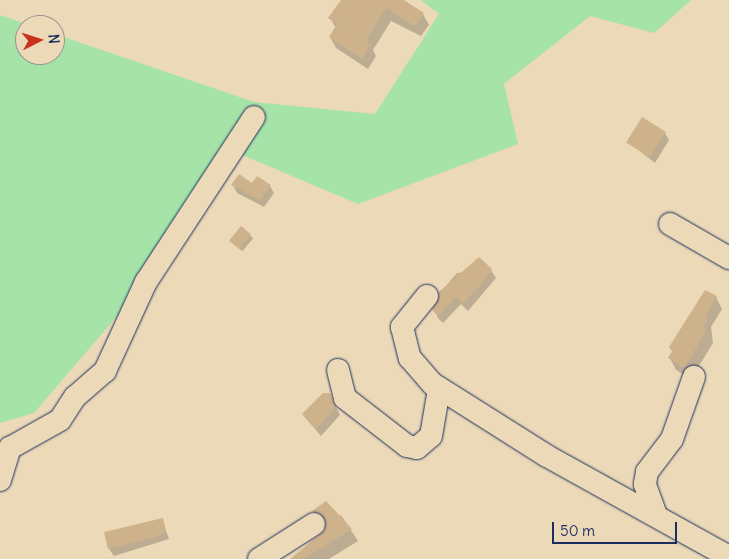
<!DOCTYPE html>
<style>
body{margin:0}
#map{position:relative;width:729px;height:559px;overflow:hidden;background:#ecd9b7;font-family:Delius,sans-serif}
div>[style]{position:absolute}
.green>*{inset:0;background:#a6e3a9}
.shadow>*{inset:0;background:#0003;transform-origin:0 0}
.building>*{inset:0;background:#cdb28c;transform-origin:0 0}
.roads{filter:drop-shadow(0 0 1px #1b2f5e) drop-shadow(0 0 1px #1b2f5e)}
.minor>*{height:22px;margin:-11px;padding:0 11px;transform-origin:11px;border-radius:11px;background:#ecd9b7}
span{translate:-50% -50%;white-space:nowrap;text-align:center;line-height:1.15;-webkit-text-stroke:4px #ecd9b7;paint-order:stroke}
.north{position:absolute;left:15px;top:15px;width:50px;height:50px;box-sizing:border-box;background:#ecd9b7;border:1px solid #989593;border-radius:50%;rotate:85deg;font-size:14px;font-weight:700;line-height:20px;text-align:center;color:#1b2f5e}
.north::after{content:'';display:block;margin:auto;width:18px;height:22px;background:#c8321e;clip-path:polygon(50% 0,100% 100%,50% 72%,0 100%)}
.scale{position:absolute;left:552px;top:522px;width:125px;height:22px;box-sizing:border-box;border:2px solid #1b2f5e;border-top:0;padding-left:6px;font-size:15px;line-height:18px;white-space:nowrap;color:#1b2f5e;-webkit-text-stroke:4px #ecd9b7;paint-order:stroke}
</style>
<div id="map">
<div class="green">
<i style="clip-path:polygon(421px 0,691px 0,654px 33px,590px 16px,504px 84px,518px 144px,358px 204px,235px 152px,131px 300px,34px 413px,0 423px,0 15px,29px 25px,25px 25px,25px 55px,55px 55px,55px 34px,254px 102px,375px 114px,439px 14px)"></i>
</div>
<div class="shadow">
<i style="clip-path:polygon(342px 0,397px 0,423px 14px,429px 25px,421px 36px,391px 21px,373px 50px,376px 56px,368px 69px,336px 48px,330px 37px,336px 28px,330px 18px)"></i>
<i style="clip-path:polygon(665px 133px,669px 140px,655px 163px,628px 142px)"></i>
<i style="clip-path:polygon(233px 185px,270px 186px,274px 193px,264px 207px,237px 193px)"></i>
<i style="left:241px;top:228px;width:16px;height:17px;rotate:40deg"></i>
<i style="clip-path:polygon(491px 270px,496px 278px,468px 311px,461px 304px,443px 323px,438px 318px,434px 310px,440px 293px,457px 273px)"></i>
<i style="clip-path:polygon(716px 297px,722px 309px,711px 327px,713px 343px,691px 379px,676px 370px,670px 358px)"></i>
<i style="clip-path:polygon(329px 394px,340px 415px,321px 436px,303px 415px)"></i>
<i style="clip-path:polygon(313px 511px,336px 518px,341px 515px,358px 541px,329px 559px,291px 559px,327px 530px)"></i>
<i style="clip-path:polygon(162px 519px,169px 539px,114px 556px,109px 549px)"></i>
</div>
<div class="building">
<i style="clip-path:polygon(341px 0,404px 0,424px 13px,415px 26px,386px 8px,366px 41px,371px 44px,362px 59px,329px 37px,337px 24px,328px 18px)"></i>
<i style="left:642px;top:117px;width:28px;height:30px;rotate:32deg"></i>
<i style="clip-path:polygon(239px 174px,252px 183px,257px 176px,271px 185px,260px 200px,231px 185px)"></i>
<i style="left:241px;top:226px;width:13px;height:19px;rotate:39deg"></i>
<i style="clip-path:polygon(479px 257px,492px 269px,484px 281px,463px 304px,456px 297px,438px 316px,432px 310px,439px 292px)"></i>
<i style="clip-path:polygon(705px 290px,717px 296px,705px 317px,708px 318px,703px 327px,707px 330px,684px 368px,668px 358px,672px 351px,669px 347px)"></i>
<i style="clip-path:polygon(323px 393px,330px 393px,336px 407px,316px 429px,302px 414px)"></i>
<i style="clip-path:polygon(326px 501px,352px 529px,304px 559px,290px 559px,325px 530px,325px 517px,312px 511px)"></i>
<i style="clip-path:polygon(163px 518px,166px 531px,157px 537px,108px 549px,104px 532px)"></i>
</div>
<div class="roads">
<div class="minor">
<i style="left:670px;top:224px;width:68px;rotate:30deg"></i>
<i style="left:427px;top:296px;width:40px;rotate:129deg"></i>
<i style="left:402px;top:327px;width:32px;rotate:76deg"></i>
<i style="left:410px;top:358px;width:35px;rotate:49deg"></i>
<i style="left:433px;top:384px;width:135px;rotate:32.3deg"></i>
<i style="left:547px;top:456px;width:208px;rotate:29deg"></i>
<i style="left:338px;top:370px;width:29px;rotate:76deg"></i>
<i style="left:345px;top:398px;width:78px;rotate:37.7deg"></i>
<i style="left:407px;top:446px;width:10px;rotate:11deg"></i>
<i style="left:417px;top:448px;width:18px;rotate:-41deg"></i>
<i style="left:431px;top:436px;width:48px;rotate:-80.3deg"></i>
<i style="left:0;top:480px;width:34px;rotate:-73deg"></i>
<i style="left:10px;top:448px;width:57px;rotate:-29.2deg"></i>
<i style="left:60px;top:420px;width:27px;rotate:-57deg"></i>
<i style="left:75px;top:397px;width:40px;rotate:-41deg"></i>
<i style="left:105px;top:371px;width:98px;rotate:-65.3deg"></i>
<i style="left:146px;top:282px;width:197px;rotate:-56.8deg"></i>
<i style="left:656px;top:515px;width:33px;rotate:-110deg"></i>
<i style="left:645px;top:484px;width:12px;rotate:-81deg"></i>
<i style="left:647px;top:472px;width:41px;rotate:-52.9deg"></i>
<i style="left:672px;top:439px;width:66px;rotate:-70.5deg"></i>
<i style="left:259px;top:559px;width:65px;rotate:-32.5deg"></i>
</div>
</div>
<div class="north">N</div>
<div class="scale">50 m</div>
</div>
